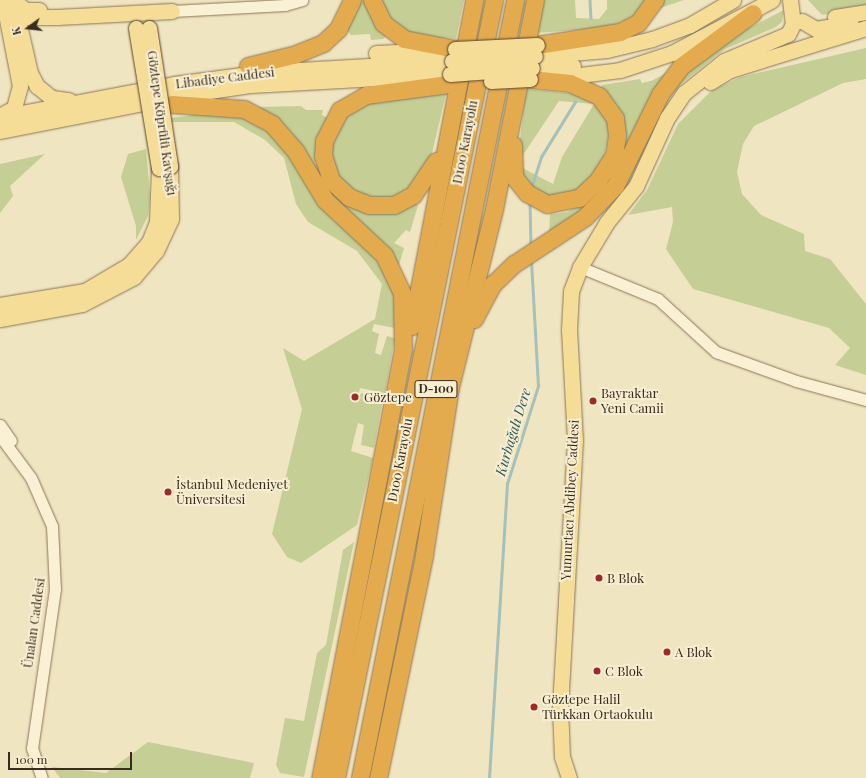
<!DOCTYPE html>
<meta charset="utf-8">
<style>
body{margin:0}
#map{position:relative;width:866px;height:778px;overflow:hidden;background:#f0e5c1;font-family:"Playfair Display",serif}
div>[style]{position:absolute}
.green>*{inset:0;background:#c4ce95}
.stream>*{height:2.5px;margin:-1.25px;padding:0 1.25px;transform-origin:1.25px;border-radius:1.25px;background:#a4c2bb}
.roads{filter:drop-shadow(0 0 1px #8a7658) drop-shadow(0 0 1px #8a7658)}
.minor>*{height:11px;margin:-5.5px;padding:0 5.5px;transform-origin:5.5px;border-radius:5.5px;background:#faf1d5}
.major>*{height:15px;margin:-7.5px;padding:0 7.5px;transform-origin:7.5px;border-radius:7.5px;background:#f5dd98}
.highway>*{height:17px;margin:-8.5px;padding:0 8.5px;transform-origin:8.5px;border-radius:8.5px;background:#e3aa4e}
.bridges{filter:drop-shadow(0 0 1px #58432d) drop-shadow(0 0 1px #58432d)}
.major-bridge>*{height:15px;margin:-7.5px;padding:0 7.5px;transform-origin:7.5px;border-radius:7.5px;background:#f5dd98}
.dots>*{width:11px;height:11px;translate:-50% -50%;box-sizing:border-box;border:2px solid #f7eed1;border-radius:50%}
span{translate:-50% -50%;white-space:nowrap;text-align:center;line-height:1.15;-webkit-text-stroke:4px #f7eed1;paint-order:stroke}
.shield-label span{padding:1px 3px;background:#f7eed1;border:1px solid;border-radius:3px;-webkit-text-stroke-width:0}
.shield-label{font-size:12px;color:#392c1d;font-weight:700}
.street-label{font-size:13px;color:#392c1d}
.poi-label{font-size:13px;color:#392c1d}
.left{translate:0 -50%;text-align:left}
.water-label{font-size:14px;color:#2c5a59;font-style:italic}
.north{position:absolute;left:8px;top:8px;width:40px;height:40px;-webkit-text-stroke:3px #f7eed1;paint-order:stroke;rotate:255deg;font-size:11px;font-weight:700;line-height:16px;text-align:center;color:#392c1d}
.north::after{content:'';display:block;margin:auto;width:14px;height:18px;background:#392c1d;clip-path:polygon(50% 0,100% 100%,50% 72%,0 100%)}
.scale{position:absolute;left:8px;top:752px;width:124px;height:18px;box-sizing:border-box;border:2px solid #392c1d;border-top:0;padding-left:5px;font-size:12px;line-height:14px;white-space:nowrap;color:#392c1d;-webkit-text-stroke:3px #f7eed1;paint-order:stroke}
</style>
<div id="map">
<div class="green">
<i style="clip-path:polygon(356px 0,367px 0,388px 34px,383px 39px,371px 40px,370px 34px,351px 35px,345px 28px)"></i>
<i style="clip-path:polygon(380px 0,464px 0,456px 39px,416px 36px,394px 25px)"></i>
<i style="clip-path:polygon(543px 0,575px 0,576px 18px,599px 19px,607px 9px,607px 0,646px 0,633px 17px,606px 28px,534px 33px)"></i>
<i style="clip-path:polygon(661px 0,684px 0,660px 8px,651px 16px)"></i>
<i style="clip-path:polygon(808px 0,866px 0,866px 7px,822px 15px)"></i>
<i style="clip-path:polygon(784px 10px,782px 22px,776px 27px,725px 49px,676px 88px,665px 104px,630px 183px,605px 212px,675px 85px,700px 60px,737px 34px)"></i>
<i style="clip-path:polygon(866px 48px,866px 79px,843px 83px,754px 126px,743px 144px,737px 172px,742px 194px,761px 215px,804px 234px,805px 251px,830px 259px,866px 304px,866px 375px,835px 365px,850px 348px,829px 328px,693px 289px,666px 249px,673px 222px,672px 207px,628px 215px,647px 190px,678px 124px,711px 91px,740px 77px)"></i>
<i style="clip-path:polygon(674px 69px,655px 91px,639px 121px,611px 183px,581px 214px,549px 234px,550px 214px,567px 212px,590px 200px,609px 179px,626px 142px,617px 105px,600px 89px,602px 85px,640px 79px,642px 83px,651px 81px)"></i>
<i style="clip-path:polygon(526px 89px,586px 95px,603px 110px,610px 129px,604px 156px,591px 183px,559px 199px,530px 189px,517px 165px,553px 184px,562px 157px,594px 104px,559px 101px,517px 164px)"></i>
<i style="clip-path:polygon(446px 94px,432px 153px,416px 184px,392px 197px,377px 199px,352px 191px,341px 181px,334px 168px,331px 141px,347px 113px,366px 103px)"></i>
<i style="clip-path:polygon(301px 106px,306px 110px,323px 110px,322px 115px,328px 118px,319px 159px,315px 162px,336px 198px,351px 208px,415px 202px,418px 205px,410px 232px,406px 230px,394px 243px,404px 248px,399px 265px,338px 207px,257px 107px)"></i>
<i style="clip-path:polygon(209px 113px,243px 116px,265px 127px,375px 253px,394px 291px,395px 328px,374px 324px,372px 331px,379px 334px,375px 353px,381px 355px,387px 336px,395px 338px,385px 393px,360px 388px,358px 396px,362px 393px,383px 399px,374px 448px,361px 445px,364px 425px,358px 423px,351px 451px,373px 458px,357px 525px,301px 563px,287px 557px,272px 534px,302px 409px,283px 348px,304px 361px,375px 319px,382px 284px,357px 251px,308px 222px,296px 204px,284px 158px,265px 140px,234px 122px,172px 122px,171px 118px)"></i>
<i style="clip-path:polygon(146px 149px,150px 195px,148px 216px,136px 240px,136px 226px,121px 177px,128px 154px)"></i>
<i style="clip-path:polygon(45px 154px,10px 186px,13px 196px,0 213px,0 164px)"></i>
<i style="clip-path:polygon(354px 542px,304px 777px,280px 773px,276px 765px,285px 718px,304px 721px,317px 653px,326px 645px,343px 550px)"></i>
<i style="clip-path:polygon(148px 742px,254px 763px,250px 778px,60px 778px,52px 767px,106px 773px)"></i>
</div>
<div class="stream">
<i style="left:590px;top:0;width:18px;rotate:87deg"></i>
<i style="left:531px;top:188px;width:33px;rotate:-72deg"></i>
<i style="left:541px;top:157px;width:65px;rotate:-58.3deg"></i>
<i style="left:530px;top:201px;width:45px;rotate:88.7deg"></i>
<i style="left:489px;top:778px;width:295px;rotate:-86.5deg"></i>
<i style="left:507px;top:484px;width:103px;rotate:-72.4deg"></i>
<i style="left:538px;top:386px;width:125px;rotate:-93.2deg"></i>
</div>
<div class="roads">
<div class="minor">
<i style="left:172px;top:11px;width:113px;rotate:-3deg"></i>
<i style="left:285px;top:5px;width:18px;rotate:-16deg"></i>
<i style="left:580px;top:267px;width:84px;rotate:22.3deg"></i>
<i style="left:658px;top:299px;width:79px;rotate:42.4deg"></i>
<i style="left:716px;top:352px;width:85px;rotate:19.9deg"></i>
<i style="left:796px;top:381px;width:73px;rotate:15.2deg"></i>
<i style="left:0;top:425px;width:19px;rotate:55deg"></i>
<i style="left:0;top:436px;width:52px;rotate:53.6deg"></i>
<i style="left:31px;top:478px;width:52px;rotate:66.4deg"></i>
<i style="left:52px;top:526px;width:63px;rotate:87.3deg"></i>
<i style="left:55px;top:589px;width:161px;rotate:98.2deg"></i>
<i style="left:32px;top:748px;width:32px;rotate:72deg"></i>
</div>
<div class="major">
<i style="left:13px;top:1px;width:16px;rotate:35deg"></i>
<i style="left:26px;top:10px;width:13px"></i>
<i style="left:15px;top:7px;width:68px;rotate:77.2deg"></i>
<i style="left:30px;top:73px;width:15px;rotate:62deg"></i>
<i style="left:37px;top:86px;width:19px;rotate:39deg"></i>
<i style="left:52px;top:98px;width:17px;rotate:7deg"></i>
<i style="left:5px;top:12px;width:13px;rotate:23deg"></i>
<i style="left:17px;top:17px;width:40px"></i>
<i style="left:57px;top:17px;width:115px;rotate:-3deg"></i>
<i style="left:835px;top:17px;width:31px;rotate:-9deg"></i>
<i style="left:802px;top:21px;width:16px;rotate:30deg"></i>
<i style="left:816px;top:29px;width:35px;rotate:-10deg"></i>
<i style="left:376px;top:53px;width:66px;rotate:-2.6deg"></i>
<i style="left:535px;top:56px;width:72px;rotate:-4.8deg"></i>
<i style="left:607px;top:50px;width:46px;rotate:-13.7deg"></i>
<i style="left:652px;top:39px;width:40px;rotate:-20.2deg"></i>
<i style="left:690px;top:25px;width:50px;rotate:-30.2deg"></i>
<i style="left:532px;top:68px;width:41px;rotate:-2.8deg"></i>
<i style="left:555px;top:78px;width:65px;rotate:-7deg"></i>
<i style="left:620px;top:70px;width:55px;rotate:-18.1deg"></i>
<i style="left:672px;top:53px;width:113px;rotate:-27.9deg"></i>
<i style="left:710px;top:82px;width:23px;rotate:-31deg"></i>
<i style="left:730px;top:70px;width:142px;rotate:-17.2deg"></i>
<i style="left:1px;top:115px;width:15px;rotate:-28deg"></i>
<i style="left:14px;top:108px;width:23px;rotate:-75deg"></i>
<i style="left:20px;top:86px;width:84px;rotate:-101deg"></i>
<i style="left:0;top:117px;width:177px;rotate:-10.7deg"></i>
<i style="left:174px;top:84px;width:91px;rotate:-7.6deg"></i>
<i style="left:264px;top:72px;width:188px;rotate:-3.3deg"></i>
<i style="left:0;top:131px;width:193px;rotate:-11.1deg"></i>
<i style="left:189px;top:94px;width:63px;rotate:-8.3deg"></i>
<i style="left:251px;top:85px;width:199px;rotate:-3.2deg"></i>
<i style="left:0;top:305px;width:86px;rotate:-9.4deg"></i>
<i style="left:85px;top:291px;width:51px;rotate:-30.6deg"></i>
<i style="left:129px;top:265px;width:30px;rotate:-49deg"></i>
<i style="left:149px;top:242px;width:22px;rotate:-68deg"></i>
<i style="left:157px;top:222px;width:54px;rotate:-87.9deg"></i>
<i style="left:0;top:319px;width:83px;rotate:-10.4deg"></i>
<i style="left:82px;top:304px;width:59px;rotate:-27.4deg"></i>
<i style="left:134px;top:277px;width:34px;rotate:-50deg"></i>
<i style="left:156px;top:251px;width:35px;rotate:-65deg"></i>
<i style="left:171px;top:219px;width:53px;rotate:-91.1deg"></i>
<i style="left:569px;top:778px;width:22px;rotate:-108deg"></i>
<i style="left:562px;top:757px;width:49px;rotate:-92.3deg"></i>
<i style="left:560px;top:708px;width:268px;rotate:-86.8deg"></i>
<i style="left:575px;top:440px;width:110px;rotate:-93.1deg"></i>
<i style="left:569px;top:330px;width:39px;rotate:-87deg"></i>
<i style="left:571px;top:291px;width:26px;rotate:-69deg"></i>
<i style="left:580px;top:267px;width:52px;rotate:-59deg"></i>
<i style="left:607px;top:222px;width:46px;rotate:-51.1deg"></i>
<i style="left:636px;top:186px;width:75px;rotate:-65.5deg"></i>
<i style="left:667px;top:118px;width:30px;rotate:-56deg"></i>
<i style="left:684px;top:93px;width:51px;rotate:-38.7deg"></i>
<i style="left:724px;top:61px;width:69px;rotate:-22.9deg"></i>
<i style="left:788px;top:34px;width:11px;rotate:-63deg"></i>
<i style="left:793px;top:24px;width:24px;rotate:-97deg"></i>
</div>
<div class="highway">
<i style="left:372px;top:0;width:25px;rotate:64deg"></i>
<i style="left:383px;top:23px;width:26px;rotate:37deg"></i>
<i style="left:404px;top:39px;width:52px;rotate:11.1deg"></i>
<i style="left:537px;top:45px;width:84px;rotate:-8.9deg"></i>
<i style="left:620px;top:32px;width:20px;rotate:-27deg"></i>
<i style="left:638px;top:23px;width:29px;rotate:-54deg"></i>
<i style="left:248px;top:66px;width:49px;rotate:-14deg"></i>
<i style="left:296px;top:54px;width:29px;rotate:-22deg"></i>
<i style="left:323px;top:43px;width:21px;rotate:-43deg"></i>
<i style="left:338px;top:29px;width:32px;rotate:-64deg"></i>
<i style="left:172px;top:104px;width:72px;rotate:4deg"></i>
<i style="left:244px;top:109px;width:32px;rotate:28deg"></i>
<i style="left:272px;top:124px;width:37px;rotate:49deg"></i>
<i style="left:296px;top:152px;width:56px;rotate:58.9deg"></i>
<i style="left:325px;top:200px;width:81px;rotate:43deg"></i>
<i style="left:384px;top:255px;width:42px;rotate:64.7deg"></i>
<i style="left:402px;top:293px;width:56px;rotate:89deg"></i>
<i style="left:403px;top:349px;width:437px;rotate:100.9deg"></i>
<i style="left:513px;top:145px;width:32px;rotate:88deg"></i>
<i style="left:514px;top:177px;width:21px;rotate:51deg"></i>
<i style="left:527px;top:193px;width:23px;rotate:29deg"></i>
<i style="left:547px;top:204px;width:33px;rotate:-11deg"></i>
<i style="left:579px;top:198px;width:26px;rotate:-43deg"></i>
<i style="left:598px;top:180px;width:30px;rotate:-57deg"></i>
<i style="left:614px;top:155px;width:20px;rotate:-81deg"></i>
<i style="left:617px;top:135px;width:17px;rotate:-97deg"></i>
<i style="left:615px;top:118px;width:27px;rotate:-126deg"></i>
<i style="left:599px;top:96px;width:32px;rotate:-156deg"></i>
<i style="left:570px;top:83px;width:40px;rotate:-174.3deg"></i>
<i style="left:436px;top:161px;width:41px;rotate:124.1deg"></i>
<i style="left:413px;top:195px;width:21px;rotate:152deg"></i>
<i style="left:394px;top:205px;width:25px;rotate:180deg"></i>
<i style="left:369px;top:205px;width:22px;rotate:-158deg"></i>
<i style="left:349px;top:197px;width:25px;rotate:-137deg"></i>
<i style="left:331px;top:180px;width:25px;rotate:-108deg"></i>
<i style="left:323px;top:156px;width:15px;rotate:-86deg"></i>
<i style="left:324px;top:141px;width:35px;rotate:-63deg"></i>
<i style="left:340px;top:110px;width:30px;rotate:-30deg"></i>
<i style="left:366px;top:95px;width:83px;rotate:-7.6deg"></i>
<i style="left:474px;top:319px;width:40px;rotate:-62deg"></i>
<i style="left:493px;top:284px;width:29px;rotate:-44deg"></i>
<i style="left:514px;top:264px;width:85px;rotate:-33.5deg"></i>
<i style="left:585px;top:217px;width:43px;rotate:-45.9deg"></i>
<i style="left:615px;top:186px;width:102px;rotate:-63.9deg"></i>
<i style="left:660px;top:94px;width:35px;rotate:-53deg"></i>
<i style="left:681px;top:66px;width:89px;rotate:-36.4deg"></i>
<i style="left:412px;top:326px;width:332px;rotate:-79.2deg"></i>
<i style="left:336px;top:778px;width:794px;rotate:-78.52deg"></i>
<i style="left:360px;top:778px;width:793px;rotate:-78.73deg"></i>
<i style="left:378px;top:778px;width:228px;rotate:-78.3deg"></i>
<i style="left:424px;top:555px;width:170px;rotate:-81.2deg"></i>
<i style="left:450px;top:387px;width:183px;rotate:-76.1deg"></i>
<i style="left:494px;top:209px;width:213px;rotate:-78.9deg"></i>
</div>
</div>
<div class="bridges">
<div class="major-bridge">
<i style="left:136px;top:28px;width:142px;rotate:80.7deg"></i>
<i style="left:149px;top:28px;width:140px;rotate:81.3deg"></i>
<i style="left:455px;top:49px;width:82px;rotate:-2.8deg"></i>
<i style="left:452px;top:61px;width:83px;rotate:-3.4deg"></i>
<i style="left:450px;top:74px;width:82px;rotate:-4.2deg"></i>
<i style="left:491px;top:81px;width:39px;rotate:-3deg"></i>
</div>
</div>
<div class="dots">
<i style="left:355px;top:397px;background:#9c2b25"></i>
<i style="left:593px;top:401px;background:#9c2b25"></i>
<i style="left:168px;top:492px;background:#9c2b25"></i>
<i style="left:599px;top:578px;background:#9c2b25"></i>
<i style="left:667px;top:652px;background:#9c2b25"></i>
<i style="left:597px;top:671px;background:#9c2b25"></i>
<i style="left:534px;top:707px;background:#9c2b25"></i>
</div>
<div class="shield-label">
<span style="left:436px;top:389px">D-100</span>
</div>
<div class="street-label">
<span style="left:225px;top:78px;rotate:-7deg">Libadiye Caddesi</span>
<span style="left:162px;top:123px;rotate:82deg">Göztepe Köprülü Kavşağı</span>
<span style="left:465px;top:142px;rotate:-79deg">D100 Karayolu</span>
<span style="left:400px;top:460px;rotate:-79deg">D100 Karayolu</span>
<span style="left:570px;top:500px;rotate:-87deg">Yumurtacı Abdibey Caddesi</span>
<span style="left:34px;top:623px;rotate:-82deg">Ünalan Caddesi</span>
</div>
<div class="poi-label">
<span class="left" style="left:601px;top:401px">Bayraktar<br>Yeni Camii</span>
<span class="left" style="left:364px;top:397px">Göztepe</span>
<span class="left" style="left:176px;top:492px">İstanbul Medeniyet<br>Üniversitesi</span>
<span class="left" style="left:607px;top:578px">B Blok</span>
<span class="left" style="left:675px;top:652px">A Blok</span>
<span class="left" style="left:605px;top:671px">C Blok</span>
<span class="left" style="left:542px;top:707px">Göztepe Halil<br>Türkkan Ortaokulu</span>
</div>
<div class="water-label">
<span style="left:513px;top:432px;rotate:-73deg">Kurbağalı Dere</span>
</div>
<div class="north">K</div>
<div class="scale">100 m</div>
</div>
